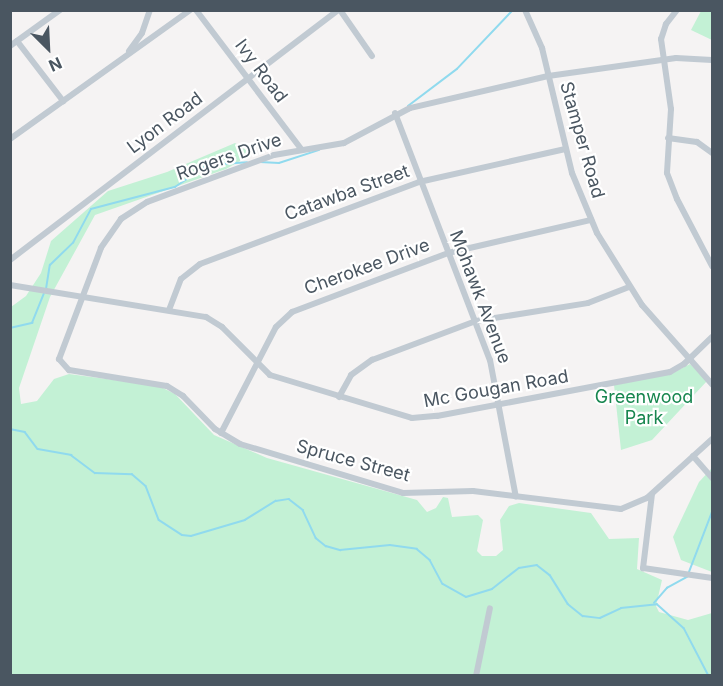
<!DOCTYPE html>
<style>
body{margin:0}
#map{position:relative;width:723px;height:686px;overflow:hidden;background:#f5f3f3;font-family:Inter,sans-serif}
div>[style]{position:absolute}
.green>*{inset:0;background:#c3f1d5}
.stream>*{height:1.5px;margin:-0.75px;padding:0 0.75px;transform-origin:0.75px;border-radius:0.75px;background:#90daee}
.minor>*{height:6px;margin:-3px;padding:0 3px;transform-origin:3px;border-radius:3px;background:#c1cad2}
span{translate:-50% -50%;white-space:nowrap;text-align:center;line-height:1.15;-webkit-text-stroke:4.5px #fff;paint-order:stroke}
.street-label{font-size:18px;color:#4a5661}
.park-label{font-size:18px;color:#17864f}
.frame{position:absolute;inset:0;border:12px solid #4a5661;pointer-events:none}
.north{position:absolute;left:18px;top:18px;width:60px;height:60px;-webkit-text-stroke:4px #fff;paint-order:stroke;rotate:156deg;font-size:16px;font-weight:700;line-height:24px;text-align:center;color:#4a5661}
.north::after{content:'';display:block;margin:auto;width:21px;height:27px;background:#4a5661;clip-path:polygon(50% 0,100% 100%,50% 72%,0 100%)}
</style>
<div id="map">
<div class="green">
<i style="clip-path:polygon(701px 11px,712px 11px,712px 40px,691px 30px)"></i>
<i style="clip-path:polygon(235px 143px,246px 150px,245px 158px,226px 169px,95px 215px,50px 297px,19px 388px,21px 404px,37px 401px,54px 379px,69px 374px,159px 386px,175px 394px,214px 435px,267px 458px,417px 500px,427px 512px,436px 508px,443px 497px,448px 498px,452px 517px,478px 515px,483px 520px,477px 551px,482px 556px,496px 556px,503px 550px,500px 520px,509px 506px,519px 503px,591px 513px,609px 539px,639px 538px,637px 569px,662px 580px,656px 606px,659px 612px,688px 620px,712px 613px,712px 675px,11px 676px,11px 307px,26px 296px,41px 273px,51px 241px,108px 191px,167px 172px)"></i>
<i style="clip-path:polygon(690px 364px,707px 381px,652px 440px,621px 450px,614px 385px,671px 374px)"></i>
<i style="clip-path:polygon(712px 468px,712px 572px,681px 560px,673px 537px,699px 482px)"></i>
</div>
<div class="stream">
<i style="left:408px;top:106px;width:61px;rotate:-37.1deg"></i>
<i style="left:457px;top:69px;width:81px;rotate:-46.5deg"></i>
<i style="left:260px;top:162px;width:19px;rotate:3deg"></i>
<i style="left:279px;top:163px;width:42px;rotate:-18deg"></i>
<i style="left:46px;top:289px;width:24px;rotate:-81deg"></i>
<i style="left:50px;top:265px;width:32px;rotate:-44deg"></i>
<i style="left:73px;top:243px;width:38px;rotate:-62deg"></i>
<i style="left:91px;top:209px;width:87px;rotate:-14.7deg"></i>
<i style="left:175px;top:187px;width:40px;rotate:-34deg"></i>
<i style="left:208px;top:165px;width:39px;rotate:-4deg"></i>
<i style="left:10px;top:328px;width:23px;rotate:-13deg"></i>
<i style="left:32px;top:323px;width:31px;rotate:-68deg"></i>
<i style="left:10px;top:429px;width:15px;rotate:11deg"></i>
<i style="left:25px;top:432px;width:21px;rotate:53deg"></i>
<i style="left:38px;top:449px;width:34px;rotate:10deg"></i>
<i style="left:71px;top:455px;width:30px;rotate:37deg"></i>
<i style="left:95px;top:473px;width:37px;rotate:2deg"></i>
<i style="left:132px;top:474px;width:18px;rotate:41deg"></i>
<i style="left:146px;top:486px;width:36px;rotate:69deg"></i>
<i style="left:159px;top:520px;width:27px;rotate:33deg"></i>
<i style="left:182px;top:535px;width:9px;rotate:6deg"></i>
<i style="left:191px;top:536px;width:56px;rotate:-16.5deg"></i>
<i style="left:245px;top:520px;width:36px;rotate:-32deg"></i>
<i style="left:276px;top:501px;width:13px;rotate:-9deg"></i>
<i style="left:289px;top:499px;width:18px;rotate:38deg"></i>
<i style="left:303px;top:510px;width:31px;rotate:65deg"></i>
<i style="left:316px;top:538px;width:13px;rotate:39deg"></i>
<i style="left:326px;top:546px;width:15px;rotate:16deg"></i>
<i style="left:340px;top:550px;width:50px;rotate:-5.7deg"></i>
<i style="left:390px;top:545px;width:27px;rotate:8deg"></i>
<i style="left:417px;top:549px;width:17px;rotate:40deg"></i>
<i style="left:430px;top:560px;width:27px;rotate:62deg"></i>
<i style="left:443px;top:584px;width:26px;rotate:29deg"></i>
<i style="left:466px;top:597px;width:27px;rotate:-17deg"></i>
<i style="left:492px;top:589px;width:34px;rotate:-38deg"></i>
<i style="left:519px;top:568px;width:18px;rotate:-9deg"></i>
<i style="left:537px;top:565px;width:16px;rotate:38deg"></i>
<i style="left:550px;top:575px;width:34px;rotate:58deg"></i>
<i style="left:568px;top:604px;width:19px;rotate:39deg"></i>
<i style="left:583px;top:616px;width:17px;rotate:7deg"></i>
<i style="left:600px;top:618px;width:23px;rotate:-25deg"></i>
<i style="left:621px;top:608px;width:36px;rotate:-6deg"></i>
<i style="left:657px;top:604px;width:36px;rotate:42deg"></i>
<i style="left:684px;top:628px;width:54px;rotate:62.5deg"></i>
<i style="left:689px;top:572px;width:64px;rotate:-69deg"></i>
<i style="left:654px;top:603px;width:20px;rotate:-49deg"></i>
<i style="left:667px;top:588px;width:23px;rotate:-29deg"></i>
</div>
<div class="minor">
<i style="left:196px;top:10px;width:174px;rotate:52.9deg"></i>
<i style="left:340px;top:10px;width:56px;rotate:55.2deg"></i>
<i style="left:525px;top:10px;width:42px;rotate:65.9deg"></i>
<i style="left:542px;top:48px;width:129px;rotate:76.5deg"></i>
<i style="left:572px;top:173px;width:65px;rotate:67.4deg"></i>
<i style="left:597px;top:233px;width:85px;rotate:58deg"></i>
<i style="left:642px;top:305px;width:106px;rotate:48.5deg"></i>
<i style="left:677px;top:10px;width:18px;rotate:128deg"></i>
<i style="left:666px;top:24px;width:16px;rotate:108deg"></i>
<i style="left:661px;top:39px;width:71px;rotate:81.9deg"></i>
<i style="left:671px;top:109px;width:64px;rotate:93.6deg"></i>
<i style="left:667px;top:173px;width:28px;rotate:69deg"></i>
<i style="left:677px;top:199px;width:76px;rotate:62.4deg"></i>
<i style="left:17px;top:41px;width:76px;rotate:52.5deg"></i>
<i style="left:10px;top:46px;width:62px;rotate:-35.8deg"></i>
<i style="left:129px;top:51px;width:22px;rotate:-54deg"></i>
<i style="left:142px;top:33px;width:24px;rotate:-71deg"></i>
<i style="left:712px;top:60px;width:36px;rotate:-177deg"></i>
<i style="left:676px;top:58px;width:129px;rotate:172deg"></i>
<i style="left:548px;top:76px;width:142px;rotate:166.9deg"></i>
<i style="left:410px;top:108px;width:75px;rotate:152.1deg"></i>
<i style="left:344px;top:143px;width:71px;rotate:170.3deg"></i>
<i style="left:274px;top:155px;width:135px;rotate:159.7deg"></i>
<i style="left:147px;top:202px;width:31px;rotate:147deg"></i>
<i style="left:121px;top:219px;width:35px;rotate:125deg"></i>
<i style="left:101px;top:248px;width:119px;rotate:110.7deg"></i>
<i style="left:59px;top:359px;width:15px;rotate:48deg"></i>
<i style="left:69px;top:370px;width:99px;rotate:9.3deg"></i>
<i style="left:167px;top:386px;width:19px;rotate:32deg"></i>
<i style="left:183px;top:396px;width:46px;rotate:45.9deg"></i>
<i style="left:215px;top:429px;width:29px;rotate:31deg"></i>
<i style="left:240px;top:444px;width:170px;rotate:16.7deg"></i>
<i style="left:403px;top:493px;width:70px;rotate:-1.6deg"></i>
<i style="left:473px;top:491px;width:149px;rotate:6.9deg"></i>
<i style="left:621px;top:509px;width:28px;rotate:-23deg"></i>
<i style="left:647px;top:498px;width:88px;rotate:-42.2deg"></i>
<i style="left:395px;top:113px;width:265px;rotate:69deg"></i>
<i style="left:490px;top:360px;width:139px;rotate:79.3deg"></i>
<i style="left:668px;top:138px;width:29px;rotate:8deg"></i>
<i style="left:697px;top:142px;width:19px;rotate:36deg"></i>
<i style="left:10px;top:139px;width:221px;rotate:-35.6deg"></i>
<i style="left:10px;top:260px;width:412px;rotate:-37.3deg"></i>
<i style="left:10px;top:285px;width:199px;rotate:9.3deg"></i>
<i style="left:206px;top:317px;width:19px;rotate:32deg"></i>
<i style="left:222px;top:327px;width:68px;rotate:45deg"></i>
<i style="left:270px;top:375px;width:148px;rotate:16.8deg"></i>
<i style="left:412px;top:418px;width:25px;rotate:-5deg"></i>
<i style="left:437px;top:416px;width:237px;rotate:-10.7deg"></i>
<i style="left:670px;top:372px;width:16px;rotate:-30deg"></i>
<i style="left:684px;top:364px;width:39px;rotate:-44deg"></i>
<i style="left:169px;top:310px;width:33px;rotate:-69deg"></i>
<i style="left:181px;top:279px;width:24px;rotate:-38deg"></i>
<i style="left:200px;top:264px;width:234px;rotate:-20.5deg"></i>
<i style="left:419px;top:182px;width:150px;rotate:-12.7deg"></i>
<i style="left:339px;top:397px;width:25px;rotate:-61deg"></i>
<i style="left:351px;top:375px;width:26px;rotate:-36deg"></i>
<i style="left:372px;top:360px;width:111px;rotate:-20.6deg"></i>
<i style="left:476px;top:321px;width:113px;rotate:-9.1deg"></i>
<i style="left:588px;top:303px;width:44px;rotate:-21.3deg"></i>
<i style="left:221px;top:433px;width:119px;rotate:-62.6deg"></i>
<i style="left:276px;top:327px;width:22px;rotate:-43deg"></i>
<i style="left:292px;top:312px;width:167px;rotate:-20.7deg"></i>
<i style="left:448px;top:253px;width:147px;rotate:-13deg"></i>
<i style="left:693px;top:456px;width:29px;rotate:49deg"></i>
<i style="left:652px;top:494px;width:75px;rotate:96.9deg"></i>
<i style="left:643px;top:568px;width:70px;rotate:8.2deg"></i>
<i style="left:476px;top:676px;width:69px;rotate:-78.4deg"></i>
</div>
<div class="street-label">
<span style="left:261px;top:71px;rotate:53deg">Ivy Road</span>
<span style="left:165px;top:123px;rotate:-37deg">Lyon Road</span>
<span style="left:582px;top:140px;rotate:74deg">Stamper Road</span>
<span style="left:229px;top:157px;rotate:-19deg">Rogers Drive</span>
<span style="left:347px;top:193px;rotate:-20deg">Catawba Street</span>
<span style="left:367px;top:267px;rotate:-20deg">Cherokee Drive</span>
<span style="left:480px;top:297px;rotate:69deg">Mohawk Avenue</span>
<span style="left:496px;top:389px;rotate:-10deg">Mc Gougan Road</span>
<span style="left:353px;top:461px;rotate:15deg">Spruce Street</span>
</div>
<div class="park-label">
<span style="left:644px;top:408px">Greenwood<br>Park</span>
</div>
<div class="frame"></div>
<div class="north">N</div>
</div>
